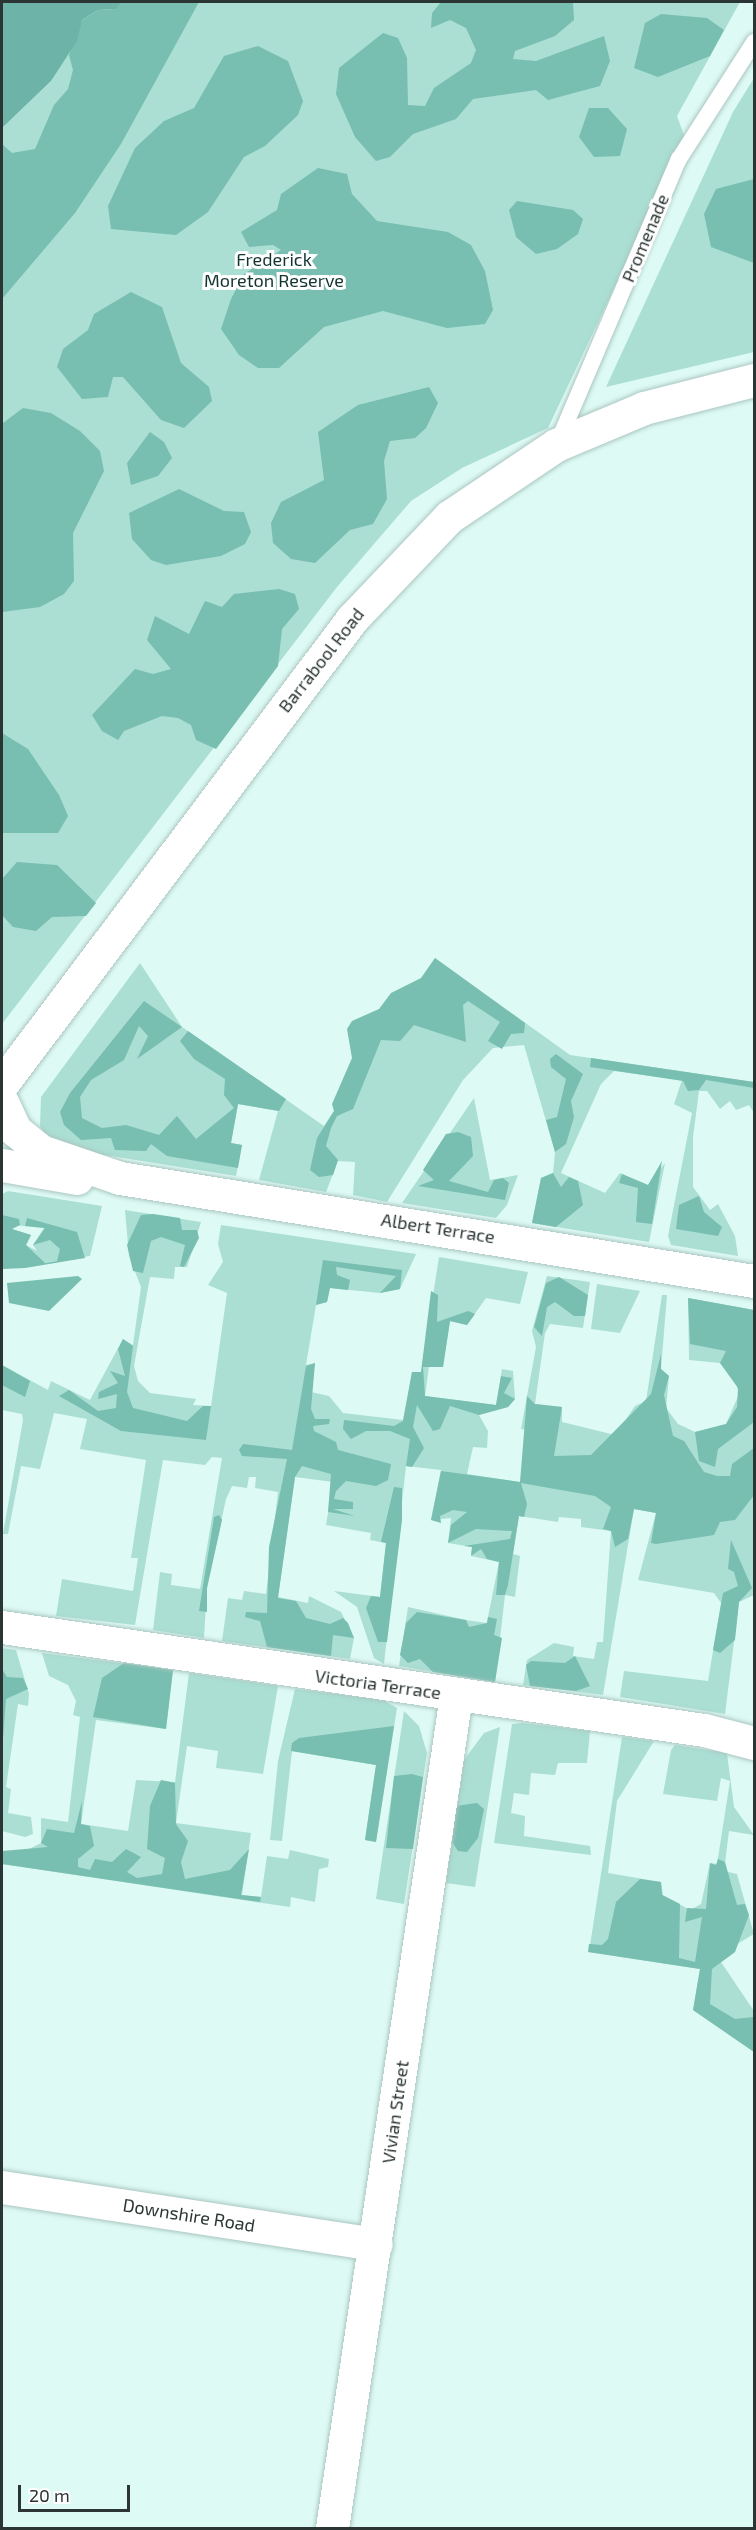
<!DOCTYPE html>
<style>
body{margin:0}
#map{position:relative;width:756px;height:2530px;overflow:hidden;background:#defaf4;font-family:"Exo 2",sans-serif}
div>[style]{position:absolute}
.green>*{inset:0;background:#abdfd4}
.forest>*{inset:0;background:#78beb1}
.water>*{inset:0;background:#6db3a7}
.roads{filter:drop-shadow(0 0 2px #aac6c0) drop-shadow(0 0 2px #aac6c0)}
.service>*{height:16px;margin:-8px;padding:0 8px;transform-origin:8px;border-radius:8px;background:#fff}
.minor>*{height:33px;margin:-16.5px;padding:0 16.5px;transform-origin:16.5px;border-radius:16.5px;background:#fff}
.tertiary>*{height:33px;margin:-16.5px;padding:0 16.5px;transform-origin:16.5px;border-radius:16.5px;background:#fff}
span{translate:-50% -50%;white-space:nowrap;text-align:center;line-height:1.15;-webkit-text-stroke:6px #fff;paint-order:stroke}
.street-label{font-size:18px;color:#2b3634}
.park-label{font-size:18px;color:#12342f}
.frame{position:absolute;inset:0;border:3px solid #2b3634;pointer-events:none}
.scale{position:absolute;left:18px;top:2485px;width:112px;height:27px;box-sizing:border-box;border:3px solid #2b3634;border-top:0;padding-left:8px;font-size:18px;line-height:21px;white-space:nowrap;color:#2b3634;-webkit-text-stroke:4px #fff;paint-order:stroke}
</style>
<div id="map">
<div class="green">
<i style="clip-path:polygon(122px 2px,740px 2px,677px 116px,685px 138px,548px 428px,462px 468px,411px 501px,337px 587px,2px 1024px,2px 128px,51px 81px,82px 20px,115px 9px)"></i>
<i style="clip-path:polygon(754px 78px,754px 352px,606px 387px,733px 112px)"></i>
<i style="clip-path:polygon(435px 958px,570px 1055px,754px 1082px,754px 1113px,749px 1105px,736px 1110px,730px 1101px,720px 1109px,707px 1091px,699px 1091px,693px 1137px,693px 1187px,710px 1210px,718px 1204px,735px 1236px,738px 1256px,671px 1245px,668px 1236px,692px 1113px,674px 1104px,682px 1080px,614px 1071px,601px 1084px,561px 1173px,605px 1193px,620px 1173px,648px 1185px,665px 1163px,649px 1242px,532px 1223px,541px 1178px,553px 1173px,555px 1152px,524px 1045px,493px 1048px,463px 1080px,387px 1202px,353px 1195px,355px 1162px,338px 1161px,326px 1192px,259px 1180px,278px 1111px,238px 1104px,231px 1143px,242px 1145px,236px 1176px,67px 1149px,47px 1138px,40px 1126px,41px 1097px,140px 963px,182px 1027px,324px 1126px)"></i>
<i style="clip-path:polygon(474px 1098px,490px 1180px,518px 1175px,507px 1205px,496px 1218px,402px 1203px)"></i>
<i style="clip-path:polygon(evenodd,8px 1191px,102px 1206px,90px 1256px,2px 1269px,2px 1194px,8px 1191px,14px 1225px,44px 1228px,33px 1245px,37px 1251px,26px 1245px,31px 1235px,12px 1229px,14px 1225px)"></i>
<i style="clip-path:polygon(125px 1210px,201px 1222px,187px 1267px,175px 1267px,174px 1279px,150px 1277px,134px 1366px,138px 1381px,150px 1393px,196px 1399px,193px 1405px,211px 1406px,227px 1293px,208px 1285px,223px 1262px,218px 1244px,221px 1225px,416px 1254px,400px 1289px,380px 1293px,330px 1288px,327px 1302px,316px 1305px,306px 1365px,315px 1363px,311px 1392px,329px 1396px,343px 1413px,403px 1420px,412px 1372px,421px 1372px,439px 1257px,528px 1272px,520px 1304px,486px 1298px,467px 1325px,450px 1321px,443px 1367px,429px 1366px,425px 1396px,496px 1405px,502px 1369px,513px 1371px,515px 1399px,508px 1407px,479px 1415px,488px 1431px,487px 1448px,473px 1447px,467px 1474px,520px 1482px,528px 1430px,521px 1429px,536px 1347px,532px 1331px,547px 1276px,590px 1282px,583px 1328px,550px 1324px,545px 1333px,535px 1404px,562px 1407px,562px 1422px,615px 1435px,635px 1406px,646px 1401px,662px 1295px,667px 1295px,661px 1369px,669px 1376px,666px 1408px,678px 1424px,695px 1432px,726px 1424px,739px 1394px,734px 1376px,720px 1363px,689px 1360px,688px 1298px,754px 1310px,754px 1595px,739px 1602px,725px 1714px,620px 1697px,624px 1671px,708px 1681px,721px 1603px,714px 1593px,638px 1580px,656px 1513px,634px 1509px,603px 1695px,523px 1685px,527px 1660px,554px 1643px,574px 1647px,573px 1656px,594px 1659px,597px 1642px,603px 1642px,611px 1531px,581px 1527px,581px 1519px,559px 1517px,558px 1522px,519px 1516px,513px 1554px,520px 1556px,515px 1597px,505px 1595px,495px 1682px,399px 1666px,408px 1607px,466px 1620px,487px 1623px,488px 1617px,499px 1562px,471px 1556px,472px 1547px,448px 1543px,451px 1518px,431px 1520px,441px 1470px,406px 1466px,384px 1664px,374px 1658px,357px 1607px,334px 1591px,380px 1597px,386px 1543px,370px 1540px,371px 1533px,326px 1525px,333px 1482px,295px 1477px,278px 1597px,308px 1603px,309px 1596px,341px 1612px,354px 1638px,350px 1659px,222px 1641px,228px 1598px,242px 1600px,244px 1591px,266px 1594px,278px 1492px,255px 1488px,256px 1477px,249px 1477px,247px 1488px,232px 1486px,226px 1499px,207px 1588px,204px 1638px,153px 1630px,160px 1572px,172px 1574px,171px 1585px,200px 1589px,222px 1458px,212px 1457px,205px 1465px,163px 1460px,135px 1625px,56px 1616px,62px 1579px,133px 1591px,138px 1558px,131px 1558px,146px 1460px,80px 1449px,87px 1419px,54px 1413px,40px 1469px,21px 1466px,8px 1534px,3px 1534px,23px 1420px,22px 1414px,2px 1410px,2px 1365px,48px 1390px,51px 1381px,90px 1400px,123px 1339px,133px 1345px,141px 1287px,129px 1256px)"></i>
<i style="clip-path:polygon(597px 1284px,640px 1291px,620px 1333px,591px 1329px)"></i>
<i style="clip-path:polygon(2px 1648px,16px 1650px,29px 1694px,28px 1706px,18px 1704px,6px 1787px,11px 1789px,8px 1813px,31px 1817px,33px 1834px,25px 1837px,2px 1831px)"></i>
<i style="clip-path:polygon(42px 1653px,173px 1670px,166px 1729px,96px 1720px,81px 1824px,128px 1831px,136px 1780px,175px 1782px,189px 1673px,278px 1686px,263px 1774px,216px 1768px,218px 1751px,187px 1746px,176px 1823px,251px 1833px,242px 1895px,261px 1897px,267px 1856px,288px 1859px,290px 1850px,329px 1859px,328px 1867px,319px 1869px,315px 1902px,291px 1897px,290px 1907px,2px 1864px,2px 1851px,21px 1853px,41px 1843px,41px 1818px,68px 1822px,80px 1717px,73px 1715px,76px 1701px,68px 1685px,49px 1676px)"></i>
<i style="clip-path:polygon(295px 1689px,383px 1700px,397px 1708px,376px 1842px,365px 1840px,376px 1765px,292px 1751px,282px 1841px,270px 1840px,278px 1761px)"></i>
<i style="clip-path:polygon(404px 1711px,419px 1726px,427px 1753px,404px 1904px,376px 1899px)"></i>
<i style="clip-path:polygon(522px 1723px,590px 1731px,587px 1763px,558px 1763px,555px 1775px,531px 1773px,529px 1795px,514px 1793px,511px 1813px,525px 1816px,524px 1836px,590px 1846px,591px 1855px,494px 1843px,512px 1724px)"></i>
<i style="clip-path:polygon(500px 1727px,475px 1887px,446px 1883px,464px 1760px,484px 1733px)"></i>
<i style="clip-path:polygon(622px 1737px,654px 1741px,617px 1801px,608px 1873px,661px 1882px,663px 1895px,690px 1910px,701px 1904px,710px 1863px,717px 1864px,730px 1781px,721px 1778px,717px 1801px,663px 1794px,671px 1750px,675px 1745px,727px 1753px,734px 1807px,754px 1835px,729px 1831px,724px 1871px,737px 1874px,754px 1934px,734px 1946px,735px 1952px,721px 1962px,754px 2011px,754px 2052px,693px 2010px,700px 1969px,589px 1952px)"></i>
</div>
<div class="forest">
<i style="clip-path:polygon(122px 2px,199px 2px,121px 144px,75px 213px,2px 299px,2px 144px,12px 153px,35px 149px,54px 105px,68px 89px,73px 70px,69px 55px,82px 20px,98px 10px,115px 9px)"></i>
<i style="clip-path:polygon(441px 2px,573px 2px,574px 20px,555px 36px,515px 51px,513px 59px,536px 61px,604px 36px,610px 61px,600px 86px,548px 100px,536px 90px,473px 99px,456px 119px,413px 134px,390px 157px,376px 161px,355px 137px,336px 94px,339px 68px,383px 33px,398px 38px,407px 58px,408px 105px,425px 106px,434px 88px,471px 63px,476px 50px,466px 28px,450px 20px,431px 28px,432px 13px)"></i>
<i style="clip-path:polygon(661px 14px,707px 18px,724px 30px,710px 56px,658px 77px,634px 68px,645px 23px)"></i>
<i style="clip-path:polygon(258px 46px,288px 61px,303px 101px,298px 115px,265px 146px,244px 157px,208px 212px,176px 235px,111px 229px,108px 206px,135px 148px,164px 121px,194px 108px,224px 56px)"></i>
<i style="clip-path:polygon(589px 108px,608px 108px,627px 129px,620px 156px,594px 157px,579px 137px)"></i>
<i style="clip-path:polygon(318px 168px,347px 174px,352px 194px,377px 221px,448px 232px,471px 245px,485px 271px,493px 310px,485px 324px,447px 328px,383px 311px,324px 327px,279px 368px,258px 368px,239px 355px,221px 329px,231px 299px,244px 274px,281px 250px,273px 245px,249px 247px,241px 232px,277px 210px,281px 194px)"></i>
<i style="clip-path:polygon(754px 179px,754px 263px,711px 247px,704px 214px,716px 189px)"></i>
<i style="clip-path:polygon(517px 201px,573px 210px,583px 219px,578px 234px,557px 249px,536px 254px,516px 237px,509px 210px)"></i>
<i style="clip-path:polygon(131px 292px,162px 307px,181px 363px,209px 387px,212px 401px,184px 428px,161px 420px,123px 377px,113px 377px,108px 397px,82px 399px,57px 367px,63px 349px,88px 330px,94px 314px)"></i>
<i style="clip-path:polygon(429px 387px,438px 403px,426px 428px,415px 438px,390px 441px,384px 461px,387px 499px,373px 524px,350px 530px,315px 563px,291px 559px,273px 543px,271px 523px,281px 502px,324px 480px,318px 432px,358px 405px)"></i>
<i style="clip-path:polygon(23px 408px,51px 413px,80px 431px,100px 451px,104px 471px,73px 533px,74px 581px,64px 594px,40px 607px,2px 612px,3px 423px)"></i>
<i style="clip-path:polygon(150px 432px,164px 442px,172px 458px,158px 476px,131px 485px,127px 463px)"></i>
<i style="clip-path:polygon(179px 489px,224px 511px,244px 512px,251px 532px,245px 544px,221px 556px,166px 565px,151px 560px,132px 539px,129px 513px)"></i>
<i style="clip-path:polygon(279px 589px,295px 594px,299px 609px,282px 629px,278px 666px,216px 749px,196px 740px,191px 725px,178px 718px,162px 716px,124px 731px,118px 740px,102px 731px,92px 715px,135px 669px,153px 674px,171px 669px,147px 640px,155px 616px,189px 634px,205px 601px,222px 607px,234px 594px)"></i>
<i style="clip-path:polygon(2px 733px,28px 749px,59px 795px,68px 816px,58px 833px,2px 833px)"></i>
<i style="clip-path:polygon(17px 862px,57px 865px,96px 903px,86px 916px,52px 917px,36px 931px,13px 927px,2px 915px,2px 879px)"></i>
<i style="clip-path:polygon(435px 958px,525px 1023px,524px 1033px,511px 1034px,502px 1049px,488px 1041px,500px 1022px,468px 1001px,463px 1005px,466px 1042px,414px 1025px,400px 1041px,381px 1040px,353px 1109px,337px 1116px,331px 1128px,326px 1146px,338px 1160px,333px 1175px,319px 1177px,310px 1170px,317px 1138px,334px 1111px,332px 1104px,352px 1058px,347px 1029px,352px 1021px,379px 1009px,391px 993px,421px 978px)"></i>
<i style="clip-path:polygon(144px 1001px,182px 1027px,137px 1059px,148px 1036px,139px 1026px,124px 1060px,91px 1080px,80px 1097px,82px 1118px,102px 1128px,126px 1125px,159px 1135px,177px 1116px,196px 1139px,234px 1108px,224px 1095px,225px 1079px,194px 1059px,180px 1041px,188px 1031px,286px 1099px,279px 1111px,238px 1104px,231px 1143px,242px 1145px,238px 1168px,167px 1156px,151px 1144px,146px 1151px,115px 1150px,111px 1138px,81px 1140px,64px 1125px,60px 1112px,70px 1093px)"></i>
<i style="clip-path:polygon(556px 1054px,583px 1074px,571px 1101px,574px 1117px,566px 1144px,555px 1152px,546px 1120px,557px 1117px,566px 1079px,551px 1067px,550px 1059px)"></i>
<i style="clip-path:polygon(591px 1058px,754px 1082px,754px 1088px,706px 1080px,699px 1090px,688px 1091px,683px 1081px,590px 1067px)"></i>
<i style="clip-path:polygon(458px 1132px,471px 1137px,473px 1156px,449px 1181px,488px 1192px,494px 1180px,503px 1178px,509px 1183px,505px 1200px,418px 1186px,434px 1180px,423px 1170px,446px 1134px)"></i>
<i style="clip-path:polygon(662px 1161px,652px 1224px,636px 1222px,638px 1188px,619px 1183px,622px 1174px,648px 1185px)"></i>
<i style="clip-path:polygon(553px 1173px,561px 1187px,569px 1177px,578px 1181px,583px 1205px,556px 1227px,532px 1223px,541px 1178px)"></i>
<i style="clip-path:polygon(699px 1196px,704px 1212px,722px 1227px,718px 1236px,676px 1229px,679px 1205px)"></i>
<i style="clip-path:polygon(153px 1214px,180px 1218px,182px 1230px,197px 1230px,199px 1238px,184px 1267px,180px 1266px,185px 1245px,161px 1237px,151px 1241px,143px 1273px,133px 1271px,127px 1245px,141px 1215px)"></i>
<i style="clip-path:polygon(2px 1215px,19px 1219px,20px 1225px,12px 1229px,31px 1235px,26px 1245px,45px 1263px,57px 1261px,60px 1249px,50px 1240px,33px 1245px,45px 1228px,25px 1226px,27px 1218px,77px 1232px,85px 1258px,25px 1268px,2px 1269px)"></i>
<i style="clip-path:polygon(323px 1260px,402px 1270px,400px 1289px,380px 1293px,396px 1276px,336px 1267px,337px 1275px,350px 1280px,348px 1290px,330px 1288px,327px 1302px,316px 1305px)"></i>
<i style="clip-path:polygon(78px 1276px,82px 1279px,49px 1311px,9px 1303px,7px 1283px)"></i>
<i style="clip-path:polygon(559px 1277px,588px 1295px,585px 1316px,574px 1316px,555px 1302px,547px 1307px,542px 1336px,534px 1327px,546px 1283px)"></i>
<i style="clip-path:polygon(431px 1291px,438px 1295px,437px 1322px,468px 1311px,475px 1314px,467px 1325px,450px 1321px,443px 1367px,423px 1367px,425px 1396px,496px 1405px,501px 1376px,512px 1378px,504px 1393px,515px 1399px,508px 1407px,479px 1415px,450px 1406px,440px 1429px,433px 1431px,417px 1405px,413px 1427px,424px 1448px,412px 1467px,406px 1466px,410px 1439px,390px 1431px,366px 1431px,351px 1439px,343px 1429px,344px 1420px,394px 1426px,403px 1421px,412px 1372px,421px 1372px)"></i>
<i style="clip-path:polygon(688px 1298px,754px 1310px,754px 1422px,718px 1449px,715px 1467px,699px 1461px,695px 1432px,726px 1424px,737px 1407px,738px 1388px,720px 1363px,726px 1351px,690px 1344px)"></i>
<i style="clip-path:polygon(123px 1339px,133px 1346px,127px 1392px,133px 1408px,187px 1421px,203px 1406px,211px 1406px,206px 1440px,121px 1431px,59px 1396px,69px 1390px,98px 1411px,116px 1408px,117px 1394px,98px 1399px,99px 1392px,118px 1383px,110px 1371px,125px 1376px,118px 1349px)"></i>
<i style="clip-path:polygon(661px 1354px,661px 1369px,669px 1376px,664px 1395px,673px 1436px,684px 1441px,704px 1472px,717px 1476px,730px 1476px,732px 1464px,754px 1448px,754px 1495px,735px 1520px,720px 1522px,714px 1535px,656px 1544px,651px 1543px,656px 1513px,634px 1509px,628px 1539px,615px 1547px,611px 1531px,603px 1529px,611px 1507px,595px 1496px,521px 1483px,527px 1504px,524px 1517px,519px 1516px,508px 1585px,505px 1595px,496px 1595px,499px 1562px,487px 1559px,481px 1549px,471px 1556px,472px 1547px,464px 1546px,510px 1539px,512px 1531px,476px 1529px,448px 1543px,451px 1525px,467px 1512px,453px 1510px,440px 1516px,441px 1523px,431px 1520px,441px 1471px,520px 1482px,527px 1396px,535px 1404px,562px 1407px,554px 1456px,591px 1455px,651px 1394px)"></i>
<i style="clip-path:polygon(315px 1363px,311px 1409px,315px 1419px,330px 1419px,329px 1424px,313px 1426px,314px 1431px,336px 1442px,338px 1450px,391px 1464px,388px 1480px,376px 1486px,346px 1481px,336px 1491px,334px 1499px,353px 1502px,353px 1509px,333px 1509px,355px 1516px,328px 1512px,331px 1474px,302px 1466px,295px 1477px,278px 1598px,296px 1601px,306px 1618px,330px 1624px,343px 1618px,348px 1623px,354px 1638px,333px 1635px,331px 1656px,267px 1647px,260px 1621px,245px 1617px,246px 1612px,267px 1613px,269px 1547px,287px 1459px,242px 1456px,239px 1450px,243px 1444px,292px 1450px,306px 1366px)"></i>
<i style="clip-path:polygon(2px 1365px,30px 1381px,25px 1397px,2px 1385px)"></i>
<i style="clip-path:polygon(394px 1487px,402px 1488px,402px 1520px,387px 1642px,378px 1642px,366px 1608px,371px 1596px,380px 1597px,386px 1543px,381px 1542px)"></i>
<i style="clip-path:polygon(219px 1515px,222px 1520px,207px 1588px,207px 1612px,199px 1611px,214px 1517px)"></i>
<i style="clip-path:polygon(731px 1540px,752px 1588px,739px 1602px,735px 1640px,720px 1653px,713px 1650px,723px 1593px,738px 1586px,734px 1572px,728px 1569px)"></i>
<i style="clip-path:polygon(417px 1612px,466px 1620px,469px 1627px,487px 1623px,488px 1617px,497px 1619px,494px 1635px,502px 1638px,495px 1682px,433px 1672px,420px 1659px,408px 1663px,400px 1655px,406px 1623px)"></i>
<i style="clip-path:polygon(575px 1656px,590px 1686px,576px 1691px,530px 1686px,526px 1665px,531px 1661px,565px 1663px)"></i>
<i style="clip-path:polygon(124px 1663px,173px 1670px,166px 1729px,93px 1717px,102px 1678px)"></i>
<i style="clip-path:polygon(2px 1669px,7px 1677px,23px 1678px,28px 1689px,6px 1699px,2px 1752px)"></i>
<i style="clip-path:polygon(394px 1726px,376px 1842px,365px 1840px,376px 1765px,291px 1751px,292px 1743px,299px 1738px)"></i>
<i style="clip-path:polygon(412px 1774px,423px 1777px,413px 1849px,386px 1848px,394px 1776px)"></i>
<i style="clip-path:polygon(161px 1780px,175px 1783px,176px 1824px,188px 1841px,181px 1862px,185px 1879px,230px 1870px,249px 1849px,241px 1895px,261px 1897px,260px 1902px,2px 1864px,2px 1851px,48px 1847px,41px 1843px,47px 1829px,74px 1833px,82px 1801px,81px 1824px,90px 1826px,94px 1846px,78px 1859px,78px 1867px,90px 1870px,95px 1859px,112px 1862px,126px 1849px,141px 1857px,127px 1872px,137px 1878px,162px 1874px,165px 1858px,147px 1849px,150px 1806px)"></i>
<i style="clip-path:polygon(477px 1803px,484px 1809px,478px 1838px,467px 1852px,458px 1851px,452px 1842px,456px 1806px)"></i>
<i style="clip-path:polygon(718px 1859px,725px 1862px,737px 1905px,745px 1904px,749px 1915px,735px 1952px,712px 1969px,710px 2004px,735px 2019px,754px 2017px,754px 2052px,693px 2010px,700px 1969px,588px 1952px,589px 1944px,602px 1945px,608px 1939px,616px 1902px,640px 1879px,661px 1882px,662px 1895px,680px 1904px,679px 1958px,695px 1962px,702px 1917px,685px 1922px,687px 1908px,706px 1909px,710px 1863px,716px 1865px)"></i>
</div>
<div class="water">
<i style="clip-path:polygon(2px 2px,122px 2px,116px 9px,98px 10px,82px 20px,77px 41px,51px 81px,2px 128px)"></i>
</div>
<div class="roads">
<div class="service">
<i style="left:558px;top:442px;width:308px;rotate:-66.9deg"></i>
<i style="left:679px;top:159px;width:139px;rotate:-57.3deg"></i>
</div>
<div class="minor">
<i style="left:2px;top:1102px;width:31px;rotate:65deg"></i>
<i style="left:15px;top:1130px;width:33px;rotate:39deg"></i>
<i style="left:41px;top:1151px;width:83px;rotate:18.9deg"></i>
<i style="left:120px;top:1178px;width:642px;rotate:9.23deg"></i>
<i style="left:2px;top:1165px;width:76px;rotate:9.8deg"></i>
<i style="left:2px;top:1627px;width:710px;rotate:8.35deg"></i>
<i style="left:704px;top:1730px;width:52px;rotate:14.6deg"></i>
<i style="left:2px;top:2187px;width:378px;rotate:8.7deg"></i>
<i style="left:332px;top:2528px;width:842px;rotate:-81.53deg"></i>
</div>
<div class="tertiary">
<i style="left:2px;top:1084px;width:582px;rotate:-53.03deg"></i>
<i style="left:352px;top:619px;width:141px;rotate:-46.4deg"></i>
<i style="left:449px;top:517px;width:129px;rotate:-33.9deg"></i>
<i style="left:556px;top:445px;width:95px;rotate:-22.8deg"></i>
<i style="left:644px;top:408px;width:114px;rotate:-14.3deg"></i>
</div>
</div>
<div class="street-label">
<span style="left:645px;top:238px;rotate:-67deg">Promenade</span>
<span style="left:321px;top:660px;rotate:-52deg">Barrabool Road</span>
<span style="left:438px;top:1228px;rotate:9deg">Albert Terrace</span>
<span style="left:378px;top:1684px;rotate:8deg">Victoria Terrace</span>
<span style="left:395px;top:2112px;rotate:-82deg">Vivian Street</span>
<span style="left:189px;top:2215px;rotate:9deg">Downshire Road</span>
</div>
<div class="park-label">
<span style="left:274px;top:270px">Frederick<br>Moreton Reserve</span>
</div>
<div class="frame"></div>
<div class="scale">20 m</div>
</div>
